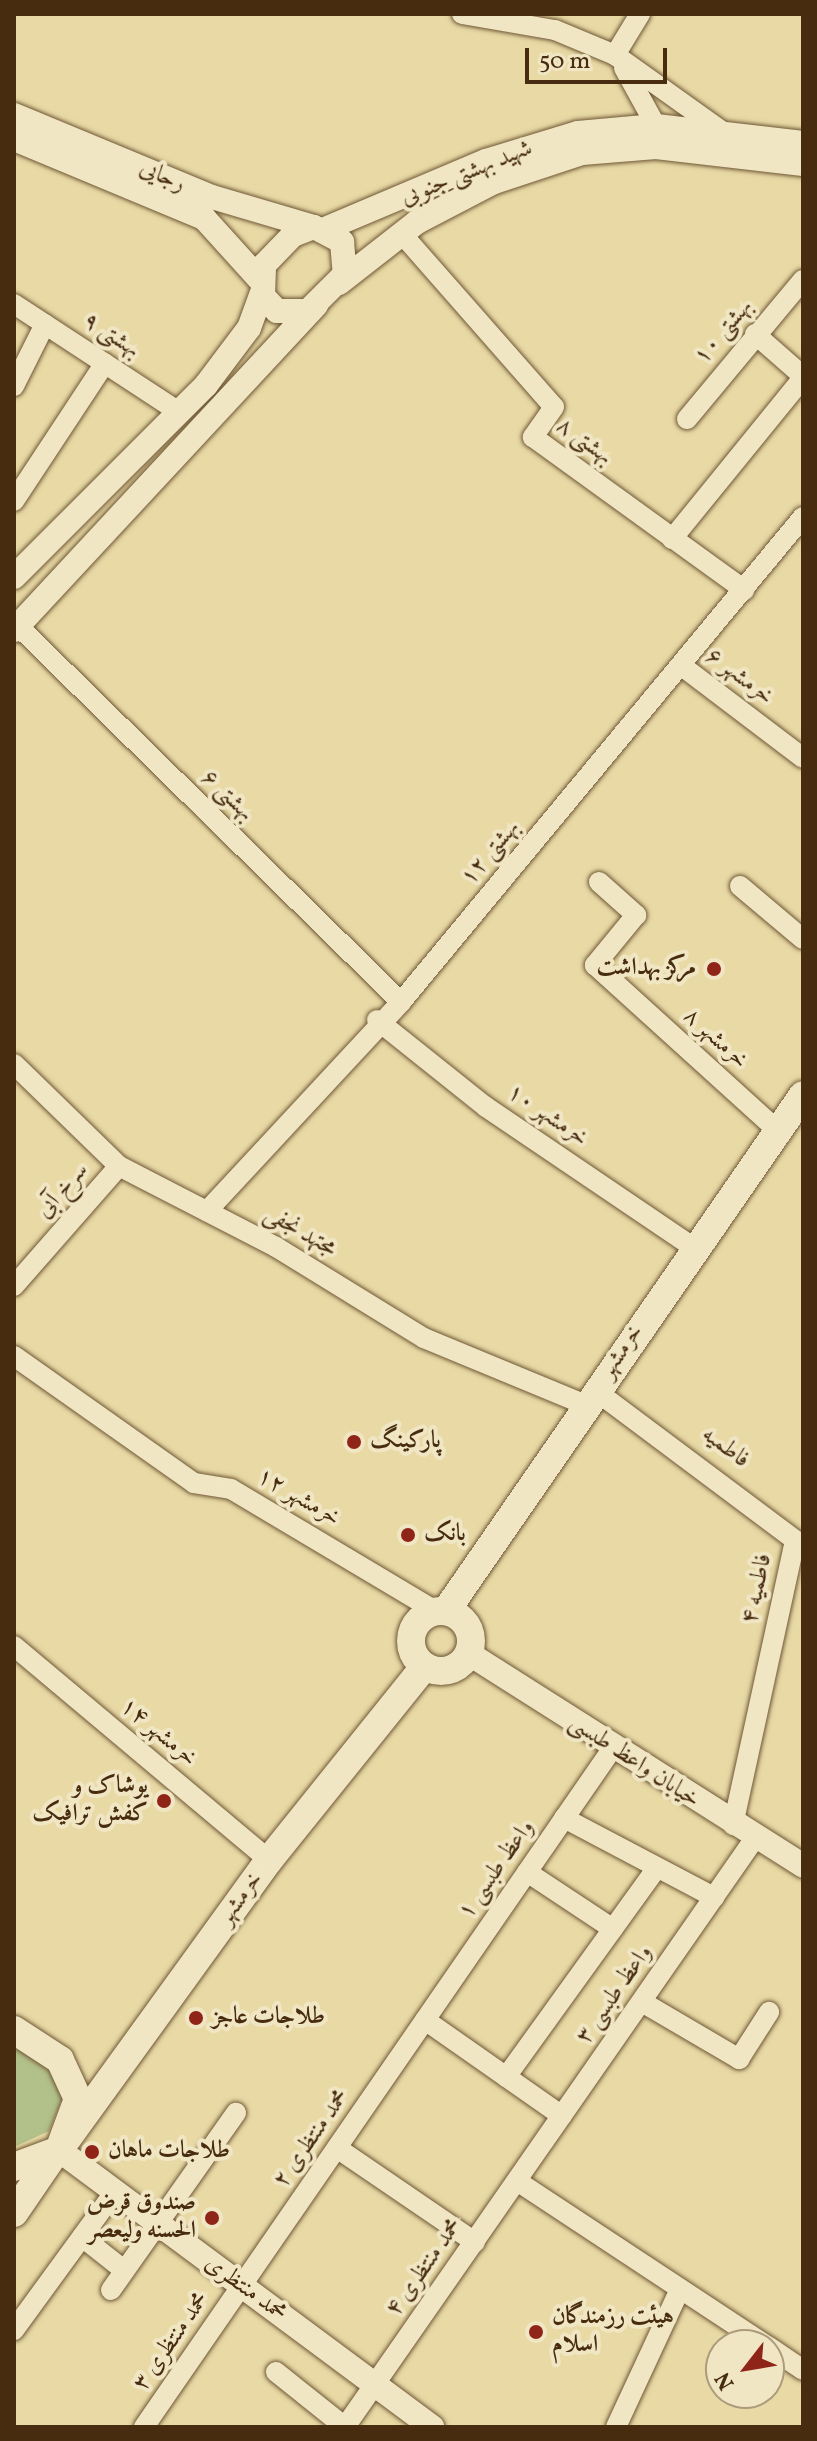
<!DOCTYPE html>
<meta charset="utf-8">
<style>
body{margin:0}
#map{position:relative;width:817px;height:2441px;overflow:hidden;background:#e8d9a5;font-family:Vollkorn,Amiri,serif}
div>[style]{position:absolute}
.green>*{inset:0;background:#b2c089}
.roads{filter:drop-shadow(0 0 2px #6f5735) drop-shadow(0 0 2px #6f5735)}
.minor>*{height:20px;margin:-10px;padding:0 10px;transform-origin:10px;border-radius:10px;background:#f0e6c4}
.tertiary>*{height:24px;margin:-12px;padding:0 12px;transform-origin:12px;border-radius:12px;background:#f0e6c4}
.secondary>*{height:28px;margin:-14px;padding:0 14px;transform-origin:14px;border-radius:14px;background:#f0e6c4}
.secondary>.ring{margin:-14px;padding:0;box-sizing:content-box;background:none;border:28px solid #f0e6c4;border-radius:50%}
.dots>*{width:22px;height:22px;translate:-50% -50%;box-sizing:border-box;border:4px solid #f0e6c4;border-radius:50%}
span{translate:-50% -50%;white-space:nowrap;text-align:center;line-height:1.15;-webkit-text-stroke:8px #f0e6c4;paint-order:stroke}
.street-label{font-size:24px;color:#472c10}
.poi-label{font-size:24px;color:#472c10;font-weight:700}
.right{translate:-100% -50%;text-align:right}
.left{translate:0 -50%;text-align:left}
.frame{position:absolute;inset:0;border:16px solid #472c10;pointer-events:none}
.north{position:absolute;left:705px;top:2329px;width:80px;height:80px;box-sizing:border-box;background:#f0e6c4;border:2px solid #ac9c7c;border-radius:50%;rotate:239deg;font-size:22px;font-weight:700;line-height:32px;text-align:center;color:#472c10}
.north::after{content:'';display:block;margin:auto;width:28px;height:36px;background:#8f2418;clip-path:polygon(50% 0,100% 100%,50% 72%,0 100%)}
.scale{position:absolute;left:525px;top:48px;width:142px;height:36px;box-sizing:border-box;border:4px solid #472c10;border-top:0;padding-left:10px;font-size:24px;line-height:28px;white-space:nowrap;color:#472c10;-webkit-text-stroke:6px #f0e6c4;paint-order:stroke}
</style>
<div id="map">
<div class="green">
<i style="clip-path:polygon(14px 2045px,55px 2071px,65px 2092px,49px 2131px,14px 2147px)"></i>
</div>
<div class="roads">
<div class="minor">
<i style="left:462px;top:14px;width:94px;rotate:9.8deg"></i>
<i style="left:555px;top:30px;width:65px;rotate:22.6deg"></i>
<i style="left:615px;top:55px;width:129px;rotate:35.5deg"></i>
<i style="left:615px;top:55px;width:48px;rotate:-58.6deg"></i>
<i style="left:624px;top:68px;width:66px;rotate:61.1deg"></i>
<i style="left:402px;top:234px;width:230px;rotate:48.7deg"></i>
<i style="left:554px;top:407px;width:37px;rotate:125deg"></i>
<i style="left:533px;top:437px;width:261px;rotate:35.9deg"></i>
<i style="left:14px;top:304px;width:197px;rotate:33.2deg"></i>
<i style="left:755px;top:334px;width:64px;rotate:41.2deg"></i>
<i style="left:14px;top:386px;width:69px;rotate:-63.4deg"></i>
<i style="left:687px;top:419px;width:181px;rotate:-50.2deg"></i>
<i style="left:14px;top:501px;width:165px;rotate:-56.6deg"></i>
<i style="left:672px;top:539px;width:208px;rotate:-50.9deg"></i>
<i style="left:18px;top:626px;width:537px;rotate:44.47deg"></i>
<i style="left:682px;top:666px;width:152px;rotate:37.2deg"></i>
<i style="left:599px;top:882px;width:50px;rotate:41.7deg"></i>
<i style="left:636px;top:915px;width:65px;rotate:129.4deg"></i>
<i style="left:595px;top:965px;width:247px;rotate:42.2deg"></i>
<i style="left:740px;top:886px;width:82px;rotate:40.1deg"></i>
<i style="left:377px;top:1020px;width:139px;rotate:38.6deg"></i>
<i style="left:486px;top:1107px;width:250px;rotate:34.1deg"></i>
<i style="left:14px;top:1064px;width:146px;rotate:44.2deg"></i>
<i style="left:119px;top:1166px;width:177px;rotate:27.3deg"></i>
<i style="left:276px;top:1247px;width:174px;rotate:31.6deg"></i>
<i style="left:424px;top:1338px;width:175px;rotate:22.5deg"></i>
<i style="left:207px;top:1211px;width:285px;rotate:-47.1deg"></i>
<i style="left:401px;top:1002px;width:630px;rotate:-50.35deg"></i>
<i style="left:14px;top:1286px;width:159px;rotate:-48.8deg"></i>
<i style="left:14px;top:1356px;width:220px;rotate:35.2deg"></i>
<i style="left:194px;top:1483px;width:37px;rotate:9deg"></i>
<i style="left:231px;top:1489px;width:239px;rotate:30.8deg"></i>
<i style="left:608px;top:1400px;width:244px;rotate:36.8deg"></i>
<i style="left:14px;top:1646px;width:333px;rotate:40deg"></i>
<i style="left:564px;top:1818px;width:170px;rotate:27.8deg"></i>
<i style="left:733px;top:1825px;width:291px;rotate:-77.7deg"></i>
<i style="left:527px;top:1872px;width:103px;rotate:33.5deg"></i>
<i style="left:642px;top:2002px;width:113px;rotate:30.4deg"></i>
<i style="left:739px;top:2059px;width:56px;rotate:-57.4deg"></i>
<i style="left:425px;top:2020px;width:167px;rotate:35deg"></i>
<i style="left:506px;top:2077px;width:258px;rotate:-54.2deg"></i>
<i style="left:337px;top:2148px;width:167px;rotate:34.3deg"></i>
<i style="left:517px;top:2181px;width:298px;rotate:33.4deg"></i>
<i style="left:82px;top:2237px;width:53px;rotate:38.2deg"></i>
<i style="left:111px;top:2290px;width:217px;rotate:-54.8deg"></i>
<i style="left:14px;top:2330px;width:170px;rotate:-53.9deg"></i>
<i style="left:769px;top:2347px;width:41px;rotate:34.1deg"></i>
<i style="left:276px;top:2372px;width:88px;rotate:38.6deg"></i>
<i style="left:144px;top:2427px;width:824px;rotate:-55.38deg"></i>
<i style="left:345px;top:2427px;width:718px;rotate:-55.16deg"></i>
<i style="left:616px;top:2427px;width:152px;rotate:-65.1deg"></i>
</div>
<div class="tertiary">
<i style="left:14px;top:115px;width:214px;rotate:22.5deg"></i>
<i style="left:212px;top:197px;width:106px;rotate:16.4deg"></i>
<i style="left:14px;top:139px;width:206px;rotate:22.6deg"></i>
<i style="left:204px;top:218px;width:84px;rotate:47.9deg"></i>
<i style="left:314px;top:227px;width:32px;rotate:28deg"></i>
<i style="left:342px;top:242px;width:32px;rotate:85deg"></i>
<i style="left:345px;top:274px;width:52px;rotate:135deg"></i>
<i style="left:308px;top:311px;width:31px;rotate:180deg"></i>
<i style="left:277px;top:311px;width:21px;rotate:-133deg"></i>
<i style="left:263px;top:296px;width:31px;rotate:-88deg"></i>
<i style="left:264px;top:265px;width:42px;rotate:-46deg"></i>
<i style="left:293px;top:235px;width:22px;rotate:-21deg"></i>
<i style="left:325px;top:229px;width:175px;rotate:-22.9deg"></i>
<i style="left:486px;top:161px;width:96px;rotate:-16.9deg"></i>
<i style="left:578px;top:133px;width:78px;rotate:-5.1deg"></i>
<i style="left:656px;top:126px;width:148px;rotate:6.6deg"></i>
<i style="left:339px;top:283px;width:99px;rotate:-38deg"></i>
<i style="left:417px;top:222px;width:87px;rotate:-27.5deg"></i>
<i style="left:494px;top:182px;width:93px;rotate:-18.2deg"></i>
<i style="left:582px;top:153px;width:74px;rotate:-4.6deg"></i>
<i style="left:656px;top:147px;width:148px;rotate:6.6deg"></i>
<i style="left:14px;top:577px;width:272px;rotate:-45deg"></i>
<i style="left:206px;top:385px;width:71px;rotate:-53deg"></i>
<i style="left:249px;top:328px;width:37px;rotate:-70deg"></i>
<i style="left:14px;top:630px;width:444px;rotate:-47.1deg"></i>
<i style="left:468px;top:1653px;width:397px;rotate:32.4deg"></i>
<i style="left:59px;top:2150px;width:465px;rotate:36.6deg"></i>
</div>
<div class="secondary">
<i class="ring" style="left:411px;top:1611px;width:32px;height:32px"></i>
<i style="left:446px;top:1611px;width:627px;rotate:-55.32deg"></i>
<i style="left:14px;top:2030px;width:55px;rotate:33.1deg"></i>
<i style="left:60px;top:2060px;width:43px;rotate:65.2deg"></i>
<i style="left:78px;top:2099px;width:54px;rotate:110.4deg"></i>
<i style="left:59px;top:2150px;width:48px;rotate:159.3deg"></i>
<i style="left:67px;top:2139px;width:344px;rotate:-54.1deg"></i>
<i style="left:269px;top:1860px;width:248px;rotate:-51.2deg"></i>
<i style="left:14px;top:2213px;width:69px;rotate:-55.6deg"></i>
</div>
</div>
<div class="dots">
<i style="left:714px;top:969px;background:#8f2418"></i>
<i style="left:354px;top:1442px;background:#8f2418"></i>
<i style="left:408px;top:1535px;background:#8f2418"></i>
<i style="left:164px;top:1801px;background:#8f2418"></i>
<i style="left:196px;top:2018px;background:#8f2418"></i>
<i style="left:92px;top:2152px;background:#8f2418"></i>
<i style="left:212px;top:2218px;background:#8f2418"></i>
<i style="left:536px;top:2332px;background:#8f2418"></i>
</div>
<div class="street-label">
<span style="left:467px;top:174px;rotate:-22deg">شهید بهشتی جنوبی</span>
<span style="left:162px;top:177px;rotate:23deg">رجایی</span>
<span style="left:724px;top:332px;rotate:-50deg">بهشتی ۱۰</span>
<span style="left:111px;top:336px;rotate:33deg">بهشتی ۹</span>
<span style="left:584px;top:442px;rotate:36deg">بهشتی ۸</span>
<span style="left:739px;top:677px;rotate:37deg">خرمشهر ۶</span>
<span style="left:227px;top:796px;rotate:44deg">بهشتی ۶</span>
<span style="left:491px;top:853px;rotate:-50deg">بهشتی ۱۲</span>
<span style="left:715px;top:1039px;rotate:42deg">خرمشهر ۸</span>
<span style="left:547px;top:1116px;rotate:34deg">خرمشهر ۱۰</span>
<span style="left:63px;top:1191px;rotate:-49deg">سرخ آبی</span>
<span style="left:300px;top:1232px;rotate:30deg">مجتهد نجفی</span>
<span style="left:622px;top:1352px;rotate:-56deg">خرمشهر</span>
<span style="left:725px;top:1448px;rotate:37deg">فاطمیه</span>
<span style="left:298px;top:1498px;rotate:30deg">خرمشهر ۱۲</span>
<span style="left:758px;top:1589px;rotate:-78deg">فاطمیه ۴</span>
<span style="left:158px;top:1733px;rotate:40deg">خرمشهر ۱۴</span>
<span style="left:634px;top:1762px;rotate:33deg">خیابان واعظ طبسی</span>
<span style="left:497px;top:1870px;rotate:-55deg">واعظ طبسی ۱</span>
<span style="left:241px;top:1899px;rotate:-54deg">خرمشهر</span>
<span style="left:615px;top:1995px;rotate:-55deg">واعظ طبسی ۳</span>
<span style="left:312px;top:2139px;rotate:-55deg">محمد منتظری ۲</span>
<span style="left:425px;top:2268px;rotate:-55deg">محمد منتظری ۴</span>
<span style="left:245px;top:2289px;rotate:36deg">محمد منتظری</span>
<span style="left:172px;top:2342px;rotate:-55deg">محمد منتظری ۳</span>
</div>
<div class="poi-label">
<span class="right" style="left:696px;top:969px">مرکز بهداشت</span>
<span class="left" style="left:370px;top:1442px">پارکینگ</span>
<span class="left" style="left:424px;top:1535px">بانک</span>
<span class="right" style="left:148px;top:1801px">پوشاک و<br>کفش ترافیک</span>
<span class="left" style="left:212px;top:2018px">طلاجات عاجز</span>
<span class="left" style="left:108px;top:2152px">طلاجات ماهان</span>
<span class="right" style="left:196px;top:2218px">صندوق قرض<br>الحسنه ولیعصر</span>
<span class="left" style="left:552px;top:2332px">هیئت رزمندگان<br>اسلام</span>
</div>
<div class="frame"></div>
<div class="north">N</div>
<div class="scale">50 m</div>
</div>
